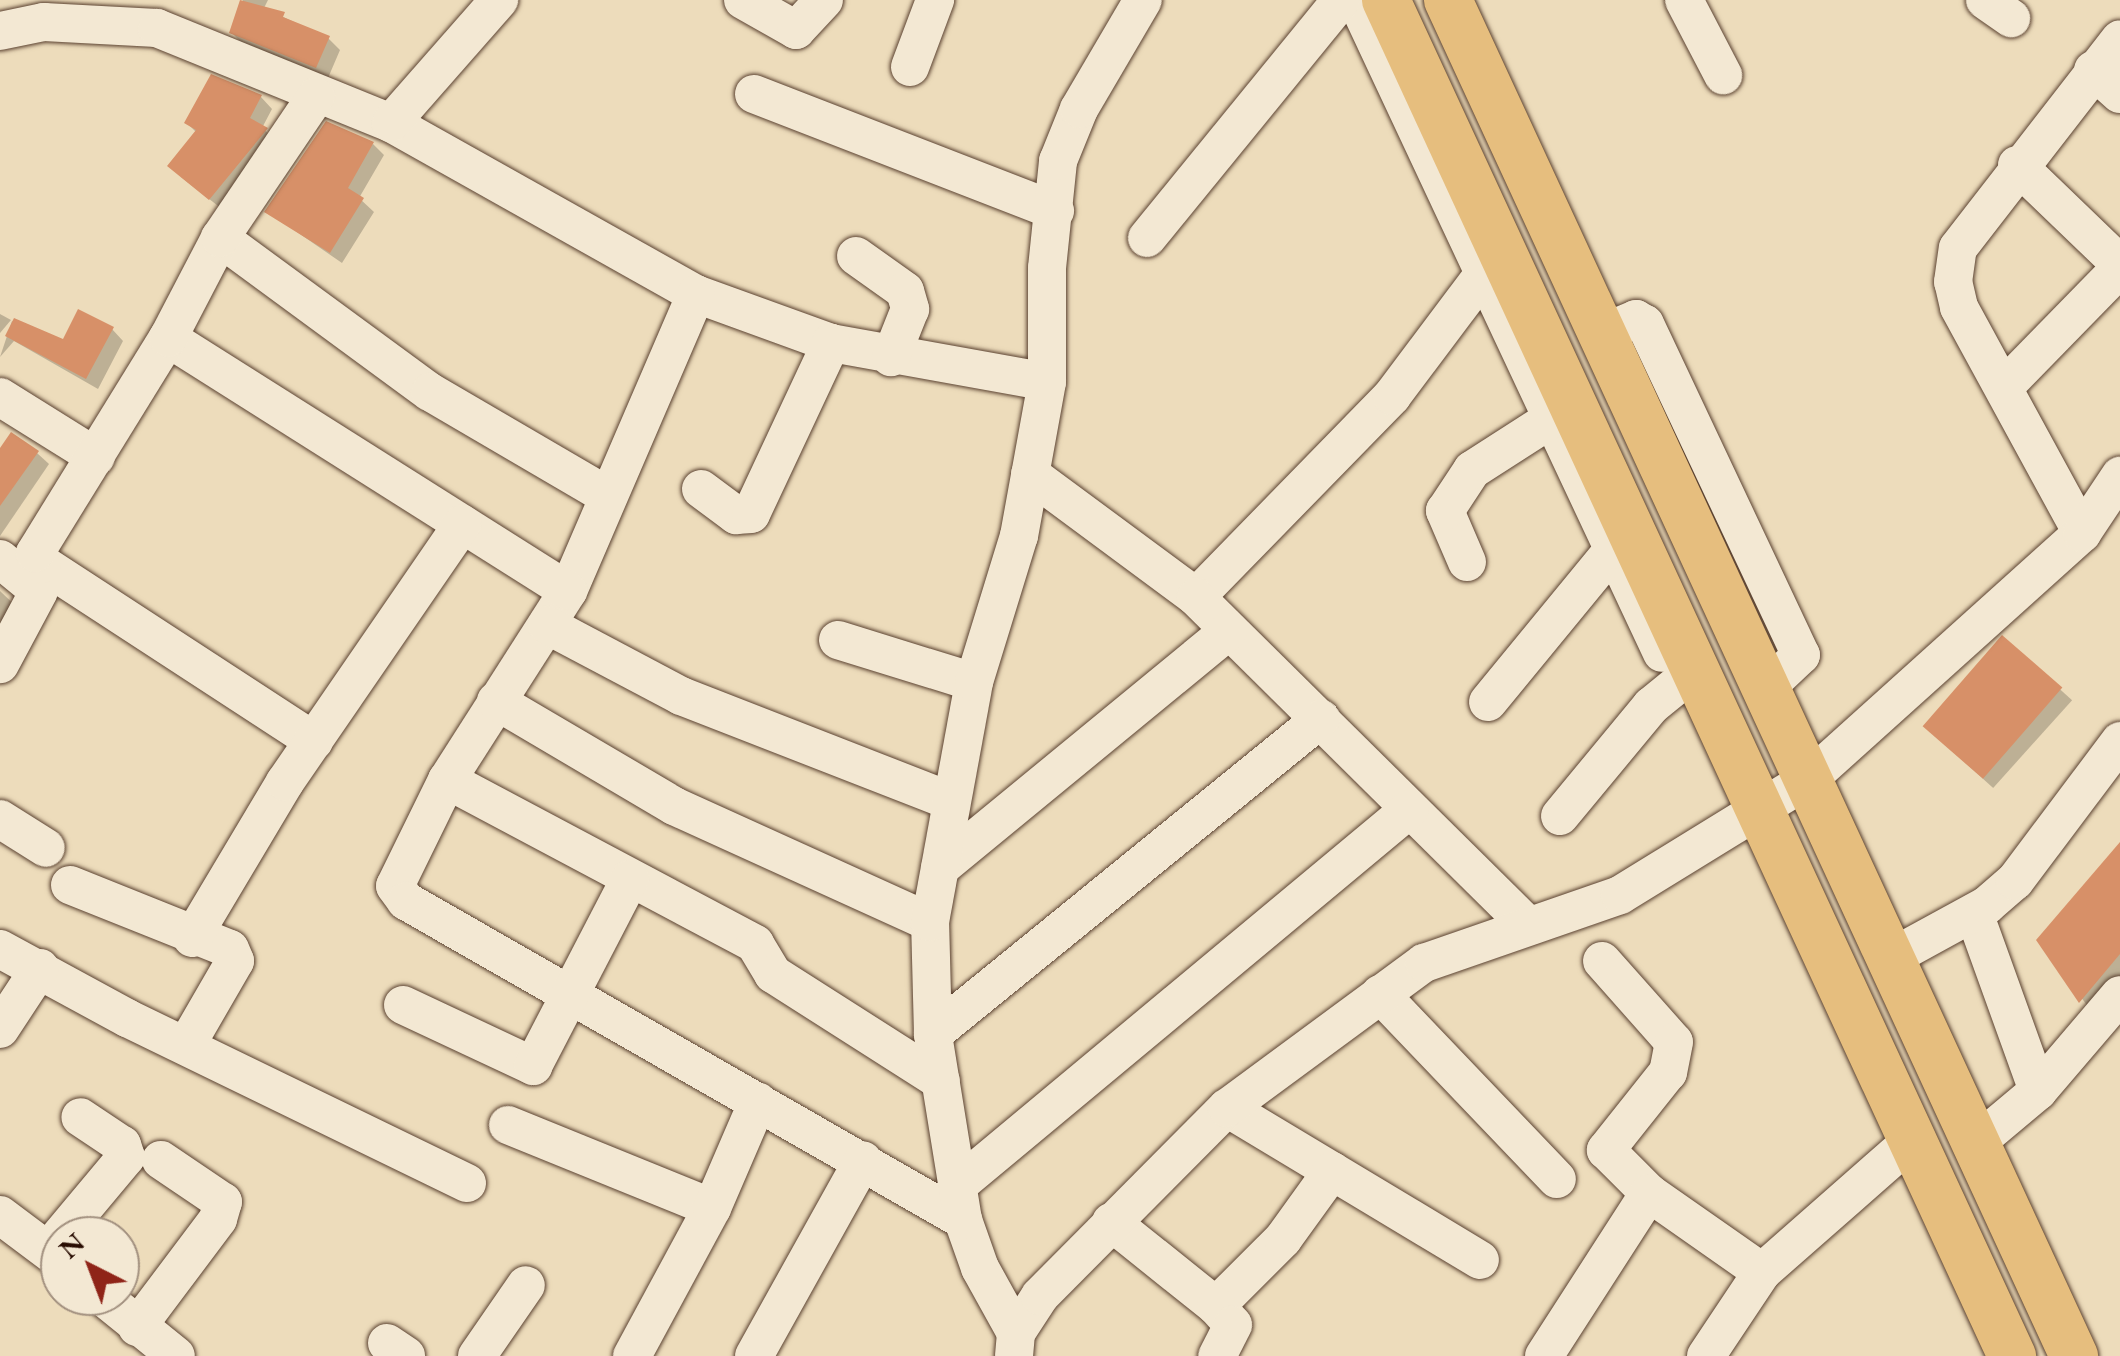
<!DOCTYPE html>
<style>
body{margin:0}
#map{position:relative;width:2120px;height:1356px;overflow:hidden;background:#eddcbb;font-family:"EB Garamond",serif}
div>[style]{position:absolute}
.shadow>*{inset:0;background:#0003;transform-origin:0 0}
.building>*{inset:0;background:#d79068;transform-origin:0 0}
.roads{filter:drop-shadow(0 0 2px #5a4130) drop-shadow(0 0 2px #5a4130)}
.minor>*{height:38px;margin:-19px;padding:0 19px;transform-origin:19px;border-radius:19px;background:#f3e8d3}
.major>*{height:48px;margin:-24px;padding:0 24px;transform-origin:24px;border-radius:24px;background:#e6be7e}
span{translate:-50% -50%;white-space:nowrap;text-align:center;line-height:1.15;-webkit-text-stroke:8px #f3e8d3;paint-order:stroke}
.north{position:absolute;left:40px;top:1216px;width:100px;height:100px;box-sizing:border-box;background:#f3e8d3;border:2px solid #a2907f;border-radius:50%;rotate:318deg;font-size:28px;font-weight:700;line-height:40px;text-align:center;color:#290d02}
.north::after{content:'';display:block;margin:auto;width:35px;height:45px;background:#8f2418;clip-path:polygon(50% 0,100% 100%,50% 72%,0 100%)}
</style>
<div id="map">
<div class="shadow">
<i style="clip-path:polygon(243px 0,268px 0,264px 8px,328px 38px,340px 50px,328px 78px,243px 44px,231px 32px)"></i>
<i style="clip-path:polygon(212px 77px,261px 97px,272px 109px,262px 128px,277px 141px,222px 209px,181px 177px,197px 133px,187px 123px)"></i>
<i style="clip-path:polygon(373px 144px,384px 155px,359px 198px,374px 212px,342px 263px,268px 212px)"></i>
<i style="clip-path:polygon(0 314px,11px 320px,0 333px)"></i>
<i style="clip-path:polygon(12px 321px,64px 342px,112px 329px,123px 341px,98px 389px,14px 341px,0 357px)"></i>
<i style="clip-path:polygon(0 453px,37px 453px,49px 464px,0 536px)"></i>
<i style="clip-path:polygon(0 591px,20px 610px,0 640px)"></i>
<i style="left:2003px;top:638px;width:93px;height:118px;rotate:42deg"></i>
<i style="clip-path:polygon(2120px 846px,2120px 979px,2092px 1012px,2039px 941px)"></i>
</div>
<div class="building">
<i style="clip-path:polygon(240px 0,285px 12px,283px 17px,330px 36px,316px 68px,229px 33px)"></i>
<i style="clip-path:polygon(211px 74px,262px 95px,250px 118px,268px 128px,209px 200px,167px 166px,196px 130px,184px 123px)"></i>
<i style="clip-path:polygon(326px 121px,374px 142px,348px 188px,364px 198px,330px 253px,264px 212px)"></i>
<i style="clip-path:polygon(78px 309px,114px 327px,86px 379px,5px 336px,14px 318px,63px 339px)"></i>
<i style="clip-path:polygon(11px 432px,39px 451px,0 506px,0 448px)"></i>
<i style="left:2002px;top:635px;width:80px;height:121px;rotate:41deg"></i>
<i style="clip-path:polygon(2120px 842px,2120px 954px,2079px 1003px,2036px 940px)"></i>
</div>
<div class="roads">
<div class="minor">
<i style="left:743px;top:0;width:61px;rotate:29.5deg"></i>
<i style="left:796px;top:30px;width:41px;rotate:-47deg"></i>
<i style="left:1356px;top:0;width:721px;rotate:64.89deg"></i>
<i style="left:1684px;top:0;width:85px;rotate:62.5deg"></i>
<i style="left:1985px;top:0;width:32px;rotate:35deg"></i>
<i style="left:0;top:31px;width:45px;rotate:-11.6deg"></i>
<i style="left:44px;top:22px;width:113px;rotate:3deg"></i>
<i style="left:157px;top:28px;width:253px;rotate:22.1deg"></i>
<i style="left:391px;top:123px;width:350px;rotate:29.3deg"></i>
<i style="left:696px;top:294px;width:144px;rotate:19.9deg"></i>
<i style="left:831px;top:343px;width:219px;rotate:10.2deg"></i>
<i style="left:910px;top:67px;width:72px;rotate:-69.5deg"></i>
<i style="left:2093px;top:70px;width:36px;rotate:42deg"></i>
<i style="left:754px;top:94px;width:323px;rotate:21.2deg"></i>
<i style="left:391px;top:123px;width:164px;rotate:-48.7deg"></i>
<i style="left:2017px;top:165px;width:143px;rotate:43.9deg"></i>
<i style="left:220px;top:238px;width:260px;rotate:36.3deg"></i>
<i style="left:430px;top:392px;width:206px;rotate:30.3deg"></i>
<i style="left:1147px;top:238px;width:307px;rotate:-50.8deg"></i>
<i style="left:856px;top:256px;width:60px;rotate:35.5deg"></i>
<i style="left:905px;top:291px;width:19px;rotate:74deg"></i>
<i style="left:910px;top:309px;width:52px;rotate:111.6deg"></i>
<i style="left:696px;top:294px;width:323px;rotate:113.3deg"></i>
<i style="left:568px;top:591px;width:224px;rotate:122.6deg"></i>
<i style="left:447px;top:780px;width:118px;rotate:116.1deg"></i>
<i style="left:395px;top:886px;width:19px;rotate:54deg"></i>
<i style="left:406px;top:901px;width:642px;rotate:29.8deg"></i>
<i style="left:1603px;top:333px;width:36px;rotate:-23deg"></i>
<i style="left:1636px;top:319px;width:10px;rotate:29deg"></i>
<i style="left:1645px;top:324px;width:366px;rotate:64.8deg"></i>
<i style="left:1801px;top:655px;width:47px;rotate:136.7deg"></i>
<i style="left:168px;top:338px;width:473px;rotate:32.3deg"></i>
<i style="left:2005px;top:386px;width:165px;rotate:-45.7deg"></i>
<i style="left:0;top:397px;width:113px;rotate:32deg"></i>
<i style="left:1030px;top:474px;width:207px;rotate:36.5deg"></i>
<i style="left:1196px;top:597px;width:281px;rotate:-45.7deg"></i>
<i style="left:1392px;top:396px;width:170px;rotate:-53.1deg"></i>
<i style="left:701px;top:489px;width:44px;rotate:36.6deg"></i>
<i style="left:736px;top:515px;width:15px;rotate:-4deg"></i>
<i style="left:751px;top:514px;width:189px;rotate:-64.9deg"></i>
<i style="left:2082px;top:533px;width:257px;rotate:-118.6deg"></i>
<i style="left:1959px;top:307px;width:26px;rotate:-103deg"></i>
<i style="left:1953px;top:282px;width:34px;rotate:-82deg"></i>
<i style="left:1958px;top:248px;width:264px;rotate:-52.2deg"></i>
<i style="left:0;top:559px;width:50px;rotate:39.4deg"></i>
<i style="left:39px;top:591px;width:83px;rotate:118.1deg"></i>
<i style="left:1467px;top:562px;width:56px;rotate:-113.3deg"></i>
<i style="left:1445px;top:511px;width:49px;rotate:-56.6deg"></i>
<i style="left:1472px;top:470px;width:117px;rotate:-32.7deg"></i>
<i style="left:1196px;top:597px;width:465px;rotate:44.7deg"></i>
<i style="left:547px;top:625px;width:152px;rotate:27.9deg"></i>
<i style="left:681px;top:696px;width:289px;rotate:21.3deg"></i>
<i style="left:838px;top:640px;width:142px;rotate:17.2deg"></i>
<i style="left:496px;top:701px;width:207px;rotate:30.5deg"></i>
<i style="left:674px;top:806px;width:281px;rotate:24.4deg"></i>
<i style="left:1488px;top:702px;width:197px;rotate:-50.6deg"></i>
<i style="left:1613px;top:550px;width:21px;rotate:-29deg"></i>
<i style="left:314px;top:741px;width:325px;rotate:-146.9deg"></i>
<i style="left:42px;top:564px;width:13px;rotate:-122deg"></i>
<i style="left:35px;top:553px;width:253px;rotate:-58.3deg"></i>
<i style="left:168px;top:338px;width:113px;rotate:-62.5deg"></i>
<i style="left:220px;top:238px;width:171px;rotate:-55.9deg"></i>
<i style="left:447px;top:780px;width:349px;rotate:28deg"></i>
<i style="left:755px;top:944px;width:35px;rotate:59deg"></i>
<i style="left:773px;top:974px;width:199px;rotate:32.5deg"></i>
<i style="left:1560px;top:816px;width:143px;rotate:-50.4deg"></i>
<i style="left:1651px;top:706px;width:55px;rotate:-39.1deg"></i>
<i style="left:0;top:819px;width:54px;rotate:32.2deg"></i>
<i style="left:940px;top:868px;width:372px;rotate:-39.4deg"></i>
<i style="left:70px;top:885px;width:172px;rotate:21.8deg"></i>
<i style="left:230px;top:949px;width:13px;rotate:67deg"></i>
<i style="left:235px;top:961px;width:98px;rotate:120deg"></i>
<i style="left:1974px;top:913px;width:189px;rotate:70.2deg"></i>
<i style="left:192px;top:938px;width:182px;rotate:-59.2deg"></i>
<i style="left:285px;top:782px;width:313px;rotate:-55.5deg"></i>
<i style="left:0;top:949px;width:145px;rotate:28.5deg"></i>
<i style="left:127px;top:1018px;width:378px;rotate:25.9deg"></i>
<i style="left:1894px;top:956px;width:106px;rotate:-28.7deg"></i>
<i style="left:1987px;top:905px;width:37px;rotate:-41deg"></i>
<i style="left:2015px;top:881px;width:175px;rotate:-53.1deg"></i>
<i style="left:1602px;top:961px;width:108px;rotate:48.4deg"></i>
<i style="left:1674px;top:1042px;width:31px;rotate:101deg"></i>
<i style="left:1668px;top:1072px;width:100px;rotate:128.5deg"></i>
<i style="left:1606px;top:1150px;width:61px;rotate:45deg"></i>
<i style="left:1380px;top:994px;width:256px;rotate:46.3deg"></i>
<i style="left:403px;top:1005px;width:144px;rotate:25.1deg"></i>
<i style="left:533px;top:1066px;width:211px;rotate:-62.6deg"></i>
<i style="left:0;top:1029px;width:73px;rotate:-56.7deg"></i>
<i style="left:933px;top:1034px;width:500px;rotate:-39.1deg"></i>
<i style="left:1227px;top:1108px;width:295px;rotate:31deg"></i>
<i style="left:508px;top:1125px;width:220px;rotate:22.1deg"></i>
<i style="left:1976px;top:1143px;width:81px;rotate:-40deg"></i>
<i style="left:2038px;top:1091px;width:126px;rotate:-49.5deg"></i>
<i style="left:957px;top:1186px;width:589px;rotate:-39.77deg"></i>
<i style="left:0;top:1215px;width:75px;rotate:36.9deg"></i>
<i style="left:1111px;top:1222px;width:134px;rotate:38.7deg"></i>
<i style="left:1216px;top:1306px;width:95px;rotate:-45deg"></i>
<i style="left:1283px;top:1239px;width:84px;rotate:-54.2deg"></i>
<i style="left:60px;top:1236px;width:103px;rotate:-50.1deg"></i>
<i style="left:126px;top:1157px;width:13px;rotate:-108deg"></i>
<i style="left:122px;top:1145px;width:50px;rotate:-146.3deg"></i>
<i style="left:102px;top:1296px;width:95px;rotate:39deg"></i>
<i style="left:1216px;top:1306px;width:25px;rotate:48deg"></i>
<i style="left:1233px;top:1325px;width:35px;rotate:117deg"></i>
<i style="left:137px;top:1327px;width:135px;rotate:-53.1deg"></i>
<i style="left:218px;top:1219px;width:18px;rotate:-74deg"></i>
<i style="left:223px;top:1202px;width:75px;rotate:-145.9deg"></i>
<i style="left:1016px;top:1333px;width:74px;rotate:-119deg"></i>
<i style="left:980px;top:1268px;width:51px;rotate:-109.5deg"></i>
<i style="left:963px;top:1220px;width:188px;rotate:-99.2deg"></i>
<i style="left:933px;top:1034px;width:112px;rotate:-91.5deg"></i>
<i style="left:930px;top:922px;width:244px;rotate:-79.6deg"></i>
<i style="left:974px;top:682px;width:153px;rotate:-72.9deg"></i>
<i style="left:1019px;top:536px;width:157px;rotate:-79.7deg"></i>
<i style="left:1047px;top:382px;width:114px;rotate:-90deg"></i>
<i style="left:1047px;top:268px;width:108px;rotate:-84.1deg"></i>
<i style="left:1058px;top:161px;width:56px;rotate:-68deg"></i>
<i style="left:1079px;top:109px;width:126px;rotate:-59.6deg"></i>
<i style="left:387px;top:1343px;width:23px;rotate:34deg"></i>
<i style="left:477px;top:1356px;width:86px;rotate:-55.4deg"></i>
<i style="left:632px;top:1356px;width:168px;rotate:-61.6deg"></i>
<i style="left:712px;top:1208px;width:116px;rotate:-66.7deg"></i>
<i style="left:754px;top:1356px;width:224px;rotate:-60.9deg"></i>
<i style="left:1014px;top:1356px;width:23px;rotate:-85deg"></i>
<i style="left:1016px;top:1333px;width:44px;rotate:-57deg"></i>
<i style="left:1040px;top:1296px;width:265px;rotate:-45.2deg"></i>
<i style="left:1227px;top:1108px;width:245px;rotate:-36.4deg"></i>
<i style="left:1424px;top:963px;width:207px;rotate:-19.1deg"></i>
<i style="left:1620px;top:895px;width:223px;rotate:-31.6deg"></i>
<i style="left:1810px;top:778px;width:366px;rotate:-42deg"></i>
<i style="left:2082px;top:533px;width:69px;rotate:-56.3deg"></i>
<i style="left:1544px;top:1356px;width:194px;rotate:-57.2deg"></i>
<i style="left:1649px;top:1193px;width:138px;rotate:35deg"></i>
<i style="left:1706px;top:1356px;width:101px;rotate:-56.3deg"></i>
<i style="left:1762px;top:1272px;width:198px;rotate:-41.3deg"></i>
</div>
<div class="major">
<i style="left:1386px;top:0;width:1494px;rotate:65.22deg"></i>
<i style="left:1448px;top:0;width:1494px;rotate:65.22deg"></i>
</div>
</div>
<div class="north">N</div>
</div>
